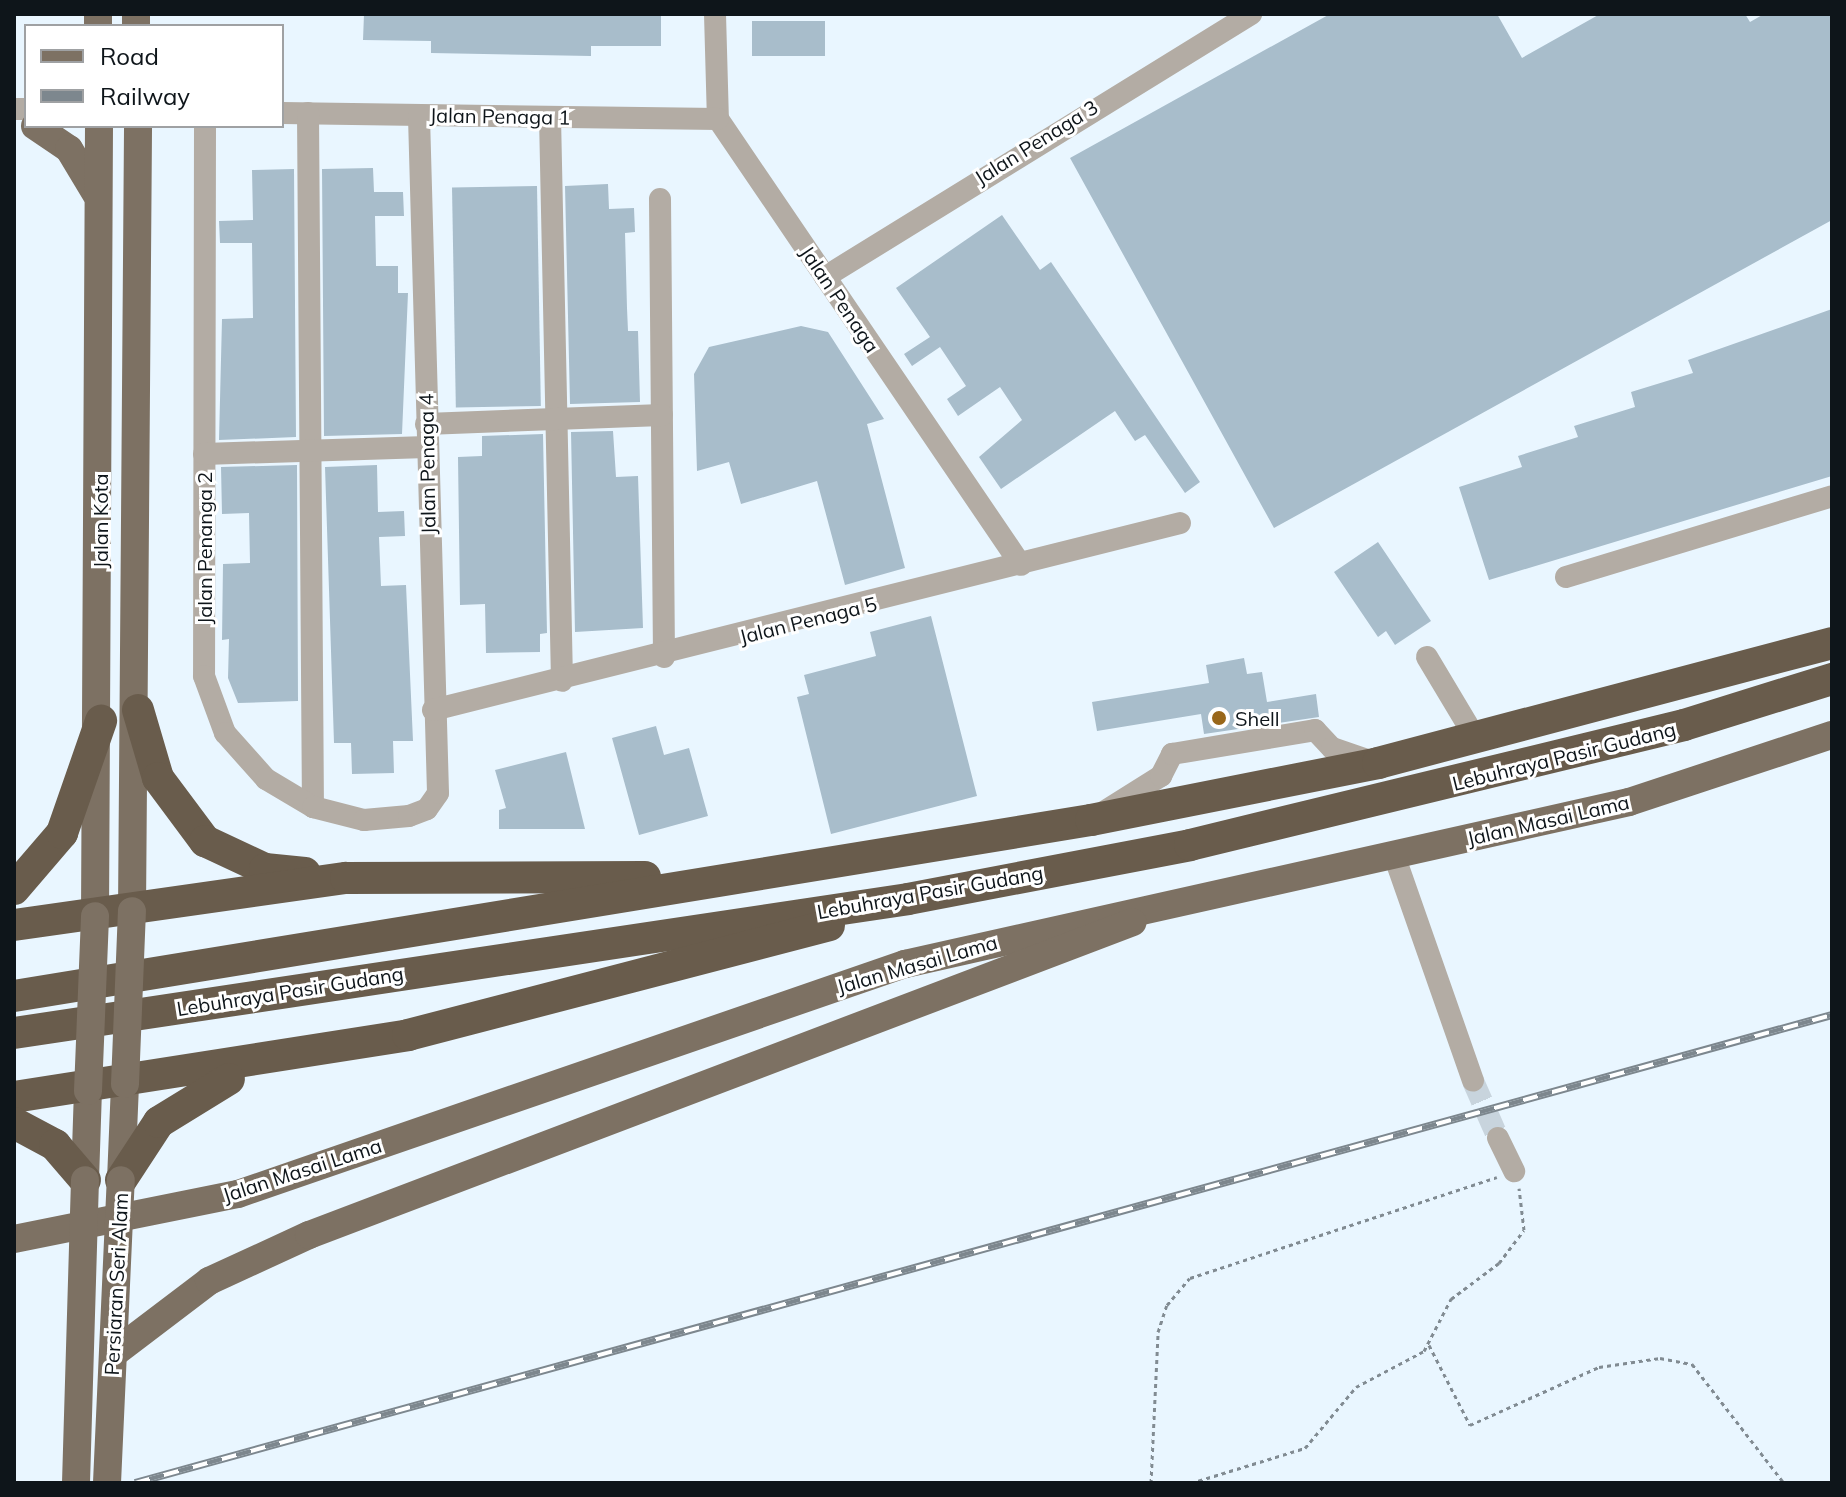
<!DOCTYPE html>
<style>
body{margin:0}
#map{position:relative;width:1846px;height:1497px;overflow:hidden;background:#e9f6ff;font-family:Mulish,sans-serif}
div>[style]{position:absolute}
.building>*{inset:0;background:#a8bdcb;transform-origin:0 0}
.minor-tunnel>*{height:22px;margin-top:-11px;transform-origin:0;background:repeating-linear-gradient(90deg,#c8d4dd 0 22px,transparent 0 33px)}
.path>*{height:3px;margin-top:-1.5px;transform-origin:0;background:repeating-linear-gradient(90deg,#818b92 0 4px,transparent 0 8px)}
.minor>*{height:22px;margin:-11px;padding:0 11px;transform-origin:11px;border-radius:11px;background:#b3aca4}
.major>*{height:28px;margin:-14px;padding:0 14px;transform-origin:14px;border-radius:14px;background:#7d7163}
.highway>*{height:32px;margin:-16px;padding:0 16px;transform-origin:16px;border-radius:16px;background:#695c4c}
.rail>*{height:8px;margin-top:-4px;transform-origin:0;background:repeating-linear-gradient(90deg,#fff 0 15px,#7d878e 0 30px);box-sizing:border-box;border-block:2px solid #7d878e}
.major-bridge>*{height:28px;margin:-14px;padding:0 14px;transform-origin:14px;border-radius:14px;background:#7d7163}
.dots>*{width:22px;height:22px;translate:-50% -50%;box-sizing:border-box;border:4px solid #fff;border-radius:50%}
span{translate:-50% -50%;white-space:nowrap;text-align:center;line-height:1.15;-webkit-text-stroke:6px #fff;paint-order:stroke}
.street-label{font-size:20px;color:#0e151a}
.poi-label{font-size:20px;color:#0e151a}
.left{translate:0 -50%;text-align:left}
.frame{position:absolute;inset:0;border:16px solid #0e151a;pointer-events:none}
.legend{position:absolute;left:24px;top:24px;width:260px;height:104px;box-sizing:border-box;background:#fff;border:2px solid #9fa1a3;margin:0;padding:10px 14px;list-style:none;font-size:24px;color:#0e151a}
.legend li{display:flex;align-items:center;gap:16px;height:40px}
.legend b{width:40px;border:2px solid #9fa1a3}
</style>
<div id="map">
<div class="building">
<i style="clip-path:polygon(364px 14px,661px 14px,661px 46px,591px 46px,591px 56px,431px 53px,431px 41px,363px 40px)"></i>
<i style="clip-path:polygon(1330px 14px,1497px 14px,1522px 58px,1600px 14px,1745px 14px,1750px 22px,1764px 14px,1832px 14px,1832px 220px,1274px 528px,1070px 158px)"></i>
<i style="left:752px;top:21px;width:73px;height:35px"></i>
<i style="clip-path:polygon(373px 168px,374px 192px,403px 192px,404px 216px,375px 216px,376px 266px,398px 266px,398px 293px,408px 293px,402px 434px,324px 436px,322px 169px)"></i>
<i style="clip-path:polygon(294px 169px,296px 437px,219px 440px,222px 319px,253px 318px,252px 243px,220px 243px,219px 221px,253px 220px,252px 170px)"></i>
<i style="clip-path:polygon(608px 184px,609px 209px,634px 208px,635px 232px,625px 233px,627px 308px,628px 331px,638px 331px,640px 402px,570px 404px,565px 186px)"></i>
<i style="left:537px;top:186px;width:220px;height:85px;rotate:89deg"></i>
<i style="clip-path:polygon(1002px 215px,1040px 270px,1051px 262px,1200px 482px,1185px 493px,1145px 435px,1135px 441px,1115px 411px,1001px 489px,979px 457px,1022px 420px,1000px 387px,958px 416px,947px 399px,966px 386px,940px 347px,912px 366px,904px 354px,930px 337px,896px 288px)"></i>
<i style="clip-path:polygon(1832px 309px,1832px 476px,1489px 580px,1459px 487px,1522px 467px,1518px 456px,1578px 437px,1574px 426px,1635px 407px,1631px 392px,1693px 373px,1688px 360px)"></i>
<i style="clip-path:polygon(801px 326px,828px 332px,884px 419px,867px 424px,905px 568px,845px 585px,817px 481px,741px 504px,729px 462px,697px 471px,694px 374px,709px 347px)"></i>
<i style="clip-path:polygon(613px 431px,616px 477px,638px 476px,643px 628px,575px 632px,571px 432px)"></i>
<i style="clip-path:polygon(543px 434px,547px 633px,540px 634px,540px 652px,486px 653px,485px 604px,460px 605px,458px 457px,482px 456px,482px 436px)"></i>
<i style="clip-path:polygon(297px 465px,298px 701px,238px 703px,228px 678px,229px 639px,222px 640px,223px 564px,250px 563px,249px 513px,222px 514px,221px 467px)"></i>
<i style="clip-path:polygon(377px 465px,378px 512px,404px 511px,405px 536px,379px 537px,381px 586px,406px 585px,413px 741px,393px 741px,394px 773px,352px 774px,351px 743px,334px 743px,325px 467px)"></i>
<i style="clip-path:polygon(1378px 542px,1431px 621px,1395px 645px,1386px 631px,1378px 637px,1334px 572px)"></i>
<i style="clip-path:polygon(931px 616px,977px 796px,831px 834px,797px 697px,809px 694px,804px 675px,876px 656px,870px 632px)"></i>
<i style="clip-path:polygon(1244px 658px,1247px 674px,1262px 672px,1267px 702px,1316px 694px,1319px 717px,1204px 734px,1201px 714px,1097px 731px,1092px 702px,1209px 683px,1206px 665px)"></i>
<i style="clip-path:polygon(656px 726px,664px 755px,689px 748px,708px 816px,639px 835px,612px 738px)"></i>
<i style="clip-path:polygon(566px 752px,585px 829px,499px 829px,499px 810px,506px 808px,495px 770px)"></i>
</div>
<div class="minor-tunnel">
<i style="left:1473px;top:1081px;width:62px;rotate:66.3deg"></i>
</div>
<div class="path">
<i style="left:1429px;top:1345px;width:90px;rotate:62.9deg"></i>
<i style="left:1470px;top:1425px;width:141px;rotate:-24.2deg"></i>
<i style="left:1599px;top:1367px;width:62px;rotate:-8.4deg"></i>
<i style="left:1660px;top:1358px;width:33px;rotate:11deg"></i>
<i style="left:1692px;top:1364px;width:150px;rotate:52.3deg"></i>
<i style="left:1151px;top:1483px;width:151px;rotate:-87.3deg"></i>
<i style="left:1158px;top:1332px;width:28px;rotate:-72deg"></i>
<i style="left:1167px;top:1305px;width:35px;rotate:-50deg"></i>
<i style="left:1190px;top:1278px;width:323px;rotate:-18.2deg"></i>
<i style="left:1191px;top:1483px;width:119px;rotate:-17.1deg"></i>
<i style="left:1305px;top:1448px;width:80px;rotate:-50.1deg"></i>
<i style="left:1356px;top:1387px;width:77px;rotate:-27.9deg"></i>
<i style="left:1424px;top:1351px;width:59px;rotate:-62.6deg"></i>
<i style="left:1451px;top:1299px;width:60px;rotate:-36.9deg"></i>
<i style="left:1499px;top:1263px;width:41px;rotate:-52.9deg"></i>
<i style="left:1524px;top:1230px;width:42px;rotate:-96.8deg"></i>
</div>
<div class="minor">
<i style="left:715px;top:14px;width:105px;rotate:88.4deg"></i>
<i style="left:718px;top:119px;width:539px;rotate:55.81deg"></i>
<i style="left:14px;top:109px;width:12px"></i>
<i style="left:282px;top:113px;width:436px;rotate:0.8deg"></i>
<i style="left:308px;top:113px;width:694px;rotate:89.59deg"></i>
<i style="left:550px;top:117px;width:564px;rotate:88.78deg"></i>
<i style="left:205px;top:126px;width:550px;rotate:90.1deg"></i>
<i style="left:204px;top:676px;width:61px;rotate:69.8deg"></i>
<i style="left:225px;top:733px;width:62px;rotate:48.3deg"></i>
<i style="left:266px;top:779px;width:55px;rotate:30.8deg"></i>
<i style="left:313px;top:807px;width:53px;rotate:14.3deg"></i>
<i style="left:364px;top:820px;width:45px;rotate:-5.1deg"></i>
<i style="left:409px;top:816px;width:19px;rotate:-21deg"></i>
<i style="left:427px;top:809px;width:19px;rotate:-55deg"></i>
<i style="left:438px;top:793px;width:678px;rotate:-91.61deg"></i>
<i style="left:660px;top:199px;width:458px;rotate:89.5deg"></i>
<i style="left:825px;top:277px;width:501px;rotate:-31.69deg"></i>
<i style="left:426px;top:424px;width:236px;rotate:-2.2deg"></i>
<i style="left:204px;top:454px;width:223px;rotate:-1.8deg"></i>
<i style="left:1566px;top:577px;width:278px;rotate:-16.9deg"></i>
<i style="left:1427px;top:657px;width:96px;rotate:59.1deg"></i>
<i style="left:433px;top:710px;width:770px;rotate:-14.05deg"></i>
<i style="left:1102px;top:813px;width:70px;rotate:-32.1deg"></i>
<i style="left:1161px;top:776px;width:25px;rotate:-63deg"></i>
<i style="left:1172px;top:754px;width:145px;rotate:-9.5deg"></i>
<i style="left:1315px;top:730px;width:25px;rotate:47deg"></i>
<i style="left:1332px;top:748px;width:43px;rotate:18.9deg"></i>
<i style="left:1394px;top:855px;width:239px;rotate:70.7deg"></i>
<i style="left:1498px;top:1138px;width:37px;rotate:64deg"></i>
</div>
<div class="major">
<i style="left:98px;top:14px;width:12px;rotate:90deg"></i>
<i style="left:136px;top:14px;width:12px;rotate:90deg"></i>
<i style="left:35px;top:126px;width:41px;rotate:34.1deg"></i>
<i style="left:69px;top:149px;width:52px;rotate:59deg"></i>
<i style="left:132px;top:911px;width:785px;rotate:-89.56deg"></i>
<i style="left:95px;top:916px;width:790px;rotate:-89.71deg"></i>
<i style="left:85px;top:1180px;width:89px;rotate:-88.1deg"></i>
<i style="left:121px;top:1180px;width:96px;rotate:-87.6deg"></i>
<i style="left:14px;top:1239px;width:228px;rotate:-11.4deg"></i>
<i style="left:238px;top:1194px;width:706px;rotate:-19.03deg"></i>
<i style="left:905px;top:964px;width:742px;rotate:-12.61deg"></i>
<i style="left:1629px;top:802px;width:214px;rotate:-18.3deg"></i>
<i style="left:113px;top:1354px;width:121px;rotate:-37.2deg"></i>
<i style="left:209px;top:1281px;width:110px;rotate:-24.7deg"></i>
<i style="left:309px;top:1235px;width:881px;rotate:-20.8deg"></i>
</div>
<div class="highway">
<i style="left:138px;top:710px;width:71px;rotate:73.6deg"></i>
<i style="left:158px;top:778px;width:79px;rotate:53.3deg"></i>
<i style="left:205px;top:841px;width:66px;rotate:25deg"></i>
<i style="left:265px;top:869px;width:40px;rotate:5.7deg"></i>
<i style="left:14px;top:889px;width:74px;rotate:-49.4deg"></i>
<i style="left:62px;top:833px;width:119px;rotate:-70.8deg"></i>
<i style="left:14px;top:925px;width:335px;rotate:-8.1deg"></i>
<i style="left:346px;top:878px;width:299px;rotate:-0.2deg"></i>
<i style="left:14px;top:996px;width:1091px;rotate:-9.28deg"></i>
<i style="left:1091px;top:820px;width:293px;rotate:-11.2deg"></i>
<i style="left:1378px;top:763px;width:470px;rotate:-14.8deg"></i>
<i style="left:14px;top:1033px;width:904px;rotate:-8.52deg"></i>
<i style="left:908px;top:899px;width:287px;rotate:-10.8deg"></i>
<i style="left:1190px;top:845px;width:508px;rotate:-13.65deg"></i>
<i style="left:1684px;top:725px;width:155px;rotate:-17.3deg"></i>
<i style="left:14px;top:1097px;width:399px;rotate:-8.9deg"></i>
<i style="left:408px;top:1035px;width:435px;rotate:-14.6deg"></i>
<i style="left:14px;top:1123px;width:47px;rotate:28.2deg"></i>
<i style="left:55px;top:1145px;width:46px;rotate:49.4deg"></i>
<i style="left:121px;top:1180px;width:69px;rotate:-56.8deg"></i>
<i style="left:159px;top:1122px;width:82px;rotate:-31.6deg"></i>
</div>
<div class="rail">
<i style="left:135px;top:1483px;width:1760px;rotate:-15.42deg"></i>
</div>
<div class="major-bridge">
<i style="left:125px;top:1084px;width:173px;rotate:-87.7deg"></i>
<i style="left:88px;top:1091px;width:175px;rotate:-87.7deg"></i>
<i style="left:76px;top:1483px;width:303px;rotate:-88.3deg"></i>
<i style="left:107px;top:1483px;width:303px;rotate:-87.4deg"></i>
</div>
<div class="dots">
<i style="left:1219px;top:718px;background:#99671a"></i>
</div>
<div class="street-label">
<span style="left:500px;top:116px;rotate:1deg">Jalan Penaga 1</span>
<span style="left:1036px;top:142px;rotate:-32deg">Jalan Penaga 3</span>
<span style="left:840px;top:299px;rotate:56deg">Jalan Penaga</span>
<span style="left:427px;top:464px;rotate:-91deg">Jalan Penaga 4</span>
<span style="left:100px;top:521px;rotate:-90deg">Jalan Kota</span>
<span style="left:204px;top:548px;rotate:-90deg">Jalan Penanga 2</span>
<span style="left:808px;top:620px;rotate:-14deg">Jalan Penaga 5</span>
<span style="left:1564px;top:756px;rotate:-14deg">Lebuhraya Pasir Gudang</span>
<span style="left:1548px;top:820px;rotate:-13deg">Jalan Masai Lama</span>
<span style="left:930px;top:892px;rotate:-10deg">Lebuhraya Pasir Gudang</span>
<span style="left:917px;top:964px;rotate:-16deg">Jalan Masai Lama</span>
<span style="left:290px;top:991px;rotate:-9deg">Lebuhraya Pasir Gudang</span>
<span style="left:302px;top:1170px;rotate:-18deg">Jalan Masai Lama</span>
<span style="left:116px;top:1284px;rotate:-87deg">Persiaran Seri Alam</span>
</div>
<div class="poi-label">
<span class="left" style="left:1235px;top:718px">Shell</span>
</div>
<div class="frame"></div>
<ul class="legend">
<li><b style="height:10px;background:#7d7163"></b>Road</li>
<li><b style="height:10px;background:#7d878e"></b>Railway</li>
</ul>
</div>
